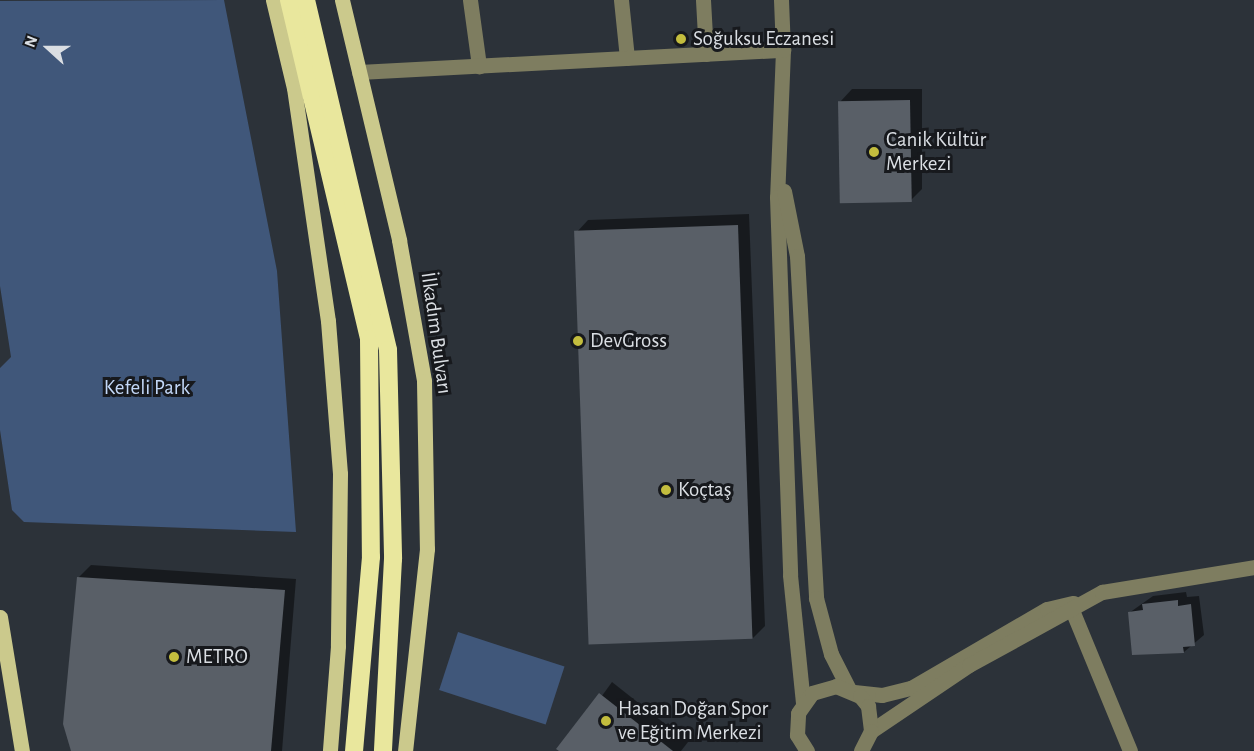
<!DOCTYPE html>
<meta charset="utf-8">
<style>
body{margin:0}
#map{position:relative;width:1254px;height:751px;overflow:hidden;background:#2c3239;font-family:"Alegreya Sans",sans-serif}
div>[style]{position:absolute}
.green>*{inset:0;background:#40577a;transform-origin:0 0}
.shadow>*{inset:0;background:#0007}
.building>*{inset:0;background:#595f67;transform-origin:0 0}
.minor>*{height:15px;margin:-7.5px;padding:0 7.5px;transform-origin:7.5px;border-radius:7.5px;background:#7e7d60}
.major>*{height:15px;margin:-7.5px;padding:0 7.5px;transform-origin:7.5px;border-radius:7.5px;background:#cbc98c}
.highway>*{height:18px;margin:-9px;padding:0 9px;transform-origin:9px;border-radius:9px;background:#e9e79d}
.dots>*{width:16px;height:16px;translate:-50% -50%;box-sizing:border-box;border:3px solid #17191d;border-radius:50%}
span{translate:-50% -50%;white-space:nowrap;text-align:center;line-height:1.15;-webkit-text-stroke:6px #17191d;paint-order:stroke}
.poi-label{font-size:21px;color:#dadee3}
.left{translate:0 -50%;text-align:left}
.street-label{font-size:21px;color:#dadee3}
.park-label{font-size:21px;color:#c3d8f8}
.north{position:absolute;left:18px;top:18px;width:60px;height:60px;-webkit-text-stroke:4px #17191d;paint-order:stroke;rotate:291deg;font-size:16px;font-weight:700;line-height:24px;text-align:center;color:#dadee3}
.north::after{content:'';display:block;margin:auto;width:21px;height:27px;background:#dadee3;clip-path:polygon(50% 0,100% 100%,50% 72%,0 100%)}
</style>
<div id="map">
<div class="green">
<i style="clip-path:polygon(224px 0,277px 271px,296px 532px,24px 522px,12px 510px,0 430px,0 368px,11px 357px,0 286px,0 1px)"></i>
<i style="left:458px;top:632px;width:112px;height:61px;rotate:18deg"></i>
</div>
<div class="shadow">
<i style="clip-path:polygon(852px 89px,922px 89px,922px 189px,910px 201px,840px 102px)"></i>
<i style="clip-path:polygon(749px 214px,765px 626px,753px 638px,576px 233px,588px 220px)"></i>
<i style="clip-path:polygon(91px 565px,296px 579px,282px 751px,73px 751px,79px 577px)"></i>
<i style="clip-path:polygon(1186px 592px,1187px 597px,1199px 596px,1204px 635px,1184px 652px,1129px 613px,1153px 596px)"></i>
<i style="clip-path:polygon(612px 682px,688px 742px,681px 751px,562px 751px)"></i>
</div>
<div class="building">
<i style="left:910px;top:100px;width:102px;height:72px;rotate:89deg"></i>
<i style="left:738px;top:225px;width:414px;height:164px;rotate:88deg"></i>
<i style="clip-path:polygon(77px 577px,285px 590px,271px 751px,71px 751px,63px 724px)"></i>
<i style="clip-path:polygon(1178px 600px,1178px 606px,1191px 604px,1195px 646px,1183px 647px,1184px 653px,1132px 655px,1128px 612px,1143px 610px,1142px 604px)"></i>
<i style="clip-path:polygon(599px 693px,673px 751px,559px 751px,556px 749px)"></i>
</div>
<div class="minor">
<i style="left:470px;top:0;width:67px;rotate:82.2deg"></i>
<i style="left:621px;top:0;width:58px;rotate:84.1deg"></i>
<i style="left:703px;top:0;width:54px;rotate:86.8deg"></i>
<i style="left:781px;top:0;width:50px;rotate:87.7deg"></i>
<i style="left:783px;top:50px;width:147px;rotate:92.3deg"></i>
<i style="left:777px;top:197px;width:378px;rotate:88deg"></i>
<i style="left:790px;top:575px;width:128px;rotate:84.2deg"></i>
<i style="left:359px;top:72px;width:425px;rotate:-3deg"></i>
<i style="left:784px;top:191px;width:66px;rotate:78.7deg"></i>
<i style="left:797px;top:256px;width:343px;rotate:86.8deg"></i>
<i style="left:816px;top:598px;width:58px;rotate:75deg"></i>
<i style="left:831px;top:654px;width:39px;rotate:63deg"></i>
<i style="left:1072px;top:610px;width:152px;rotate:67.6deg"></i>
<i style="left:854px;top:692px;width:28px;rotate:6deg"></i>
<i style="left:882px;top:695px;width:30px;rotate:-14deg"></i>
<i style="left:911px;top:688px;width:157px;rotate:-30.2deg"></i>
<i style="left:1047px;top:609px;width:27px;rotate:-13deg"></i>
<i style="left:871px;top:731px;width:118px;rotate:-34deg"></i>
<i style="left:969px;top:665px;width:152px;rotate:-28.8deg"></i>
<i style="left:1102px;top:592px;width:154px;rotate:-9.3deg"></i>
<i style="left:807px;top:751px;width:19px;rotate:-122deg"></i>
<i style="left:797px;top:735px;width:22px;rotate:-87deg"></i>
<i style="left:798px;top:713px;width:24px;rotate:-55deg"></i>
<i style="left:812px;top:693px;width:25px;rotate:-16deg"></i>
<i style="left:836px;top:686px;width:26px;rotate:23deg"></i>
<i style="left:860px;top:696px;width:13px;rotate:51deg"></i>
<i style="left:868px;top:706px;width:25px;rotate:83deg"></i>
<i style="left:871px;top:731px;width:22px;rotate:117deg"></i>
</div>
<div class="major">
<i style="left:273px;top:0;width:90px;rotate:76.6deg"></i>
<i style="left:294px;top:88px;width:235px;rotate:81.7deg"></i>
<i style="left:328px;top:321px;width:153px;rotate:85.5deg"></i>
<i style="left:340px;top:474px;width:172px;rotate:90.7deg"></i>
<i style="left:338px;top:646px;width:105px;rotate:94.4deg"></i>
<i style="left:342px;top:0;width:247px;rotate:76.6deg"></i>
<i style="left:399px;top:240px;width:143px;rotate:79.9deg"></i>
<i style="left:424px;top:381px;width:168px;rotate:89deg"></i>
<i style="left:427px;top:549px;width:203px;rotate:96.2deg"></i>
<i style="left:0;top:617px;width:136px;rotate:80.7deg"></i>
</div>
<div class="highway">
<i style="left:289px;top:0;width:348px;rotate:76.7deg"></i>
<i style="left:369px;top:339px;width:218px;rotate:89.5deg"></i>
<i style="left:371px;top:557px;width:195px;rotate:95deg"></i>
<i style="left:306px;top:0;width:359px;rotate:76.8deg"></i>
<i style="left:388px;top:350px;width:209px;rotate:88.6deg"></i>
<i style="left:393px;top:559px;width:192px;rotate:93deg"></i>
</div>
<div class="dots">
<i style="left:681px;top:39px;background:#c3bd3e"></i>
<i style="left:874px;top:152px;background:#c3bd3e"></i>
<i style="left:578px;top:341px;background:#c3bd3e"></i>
<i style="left:666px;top:490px;background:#c3bd3e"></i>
<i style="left:174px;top:657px;background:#c3bd3e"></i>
<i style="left:606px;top:721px;background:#c3bd3e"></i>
</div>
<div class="poi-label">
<span class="left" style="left:693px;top:39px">Soğuksu Eczanesi</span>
<span class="left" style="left:886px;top:152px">Canik Kültür<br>Merkezi</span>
<span class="left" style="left:590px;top:341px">DevGross</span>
<span class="left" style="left:678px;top:490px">Koçtaş</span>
<span class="left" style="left:186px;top:657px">METRO</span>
<span class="left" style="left:618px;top:721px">Hasan Doğan Spor<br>ve Eğitim Merkezi</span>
</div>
<div class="street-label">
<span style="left:436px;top:333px;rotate:82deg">İlkadım Bulvarı</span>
</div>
<div class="park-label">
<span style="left:147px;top:388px">Kefeli Park</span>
</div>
<div class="north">N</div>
</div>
